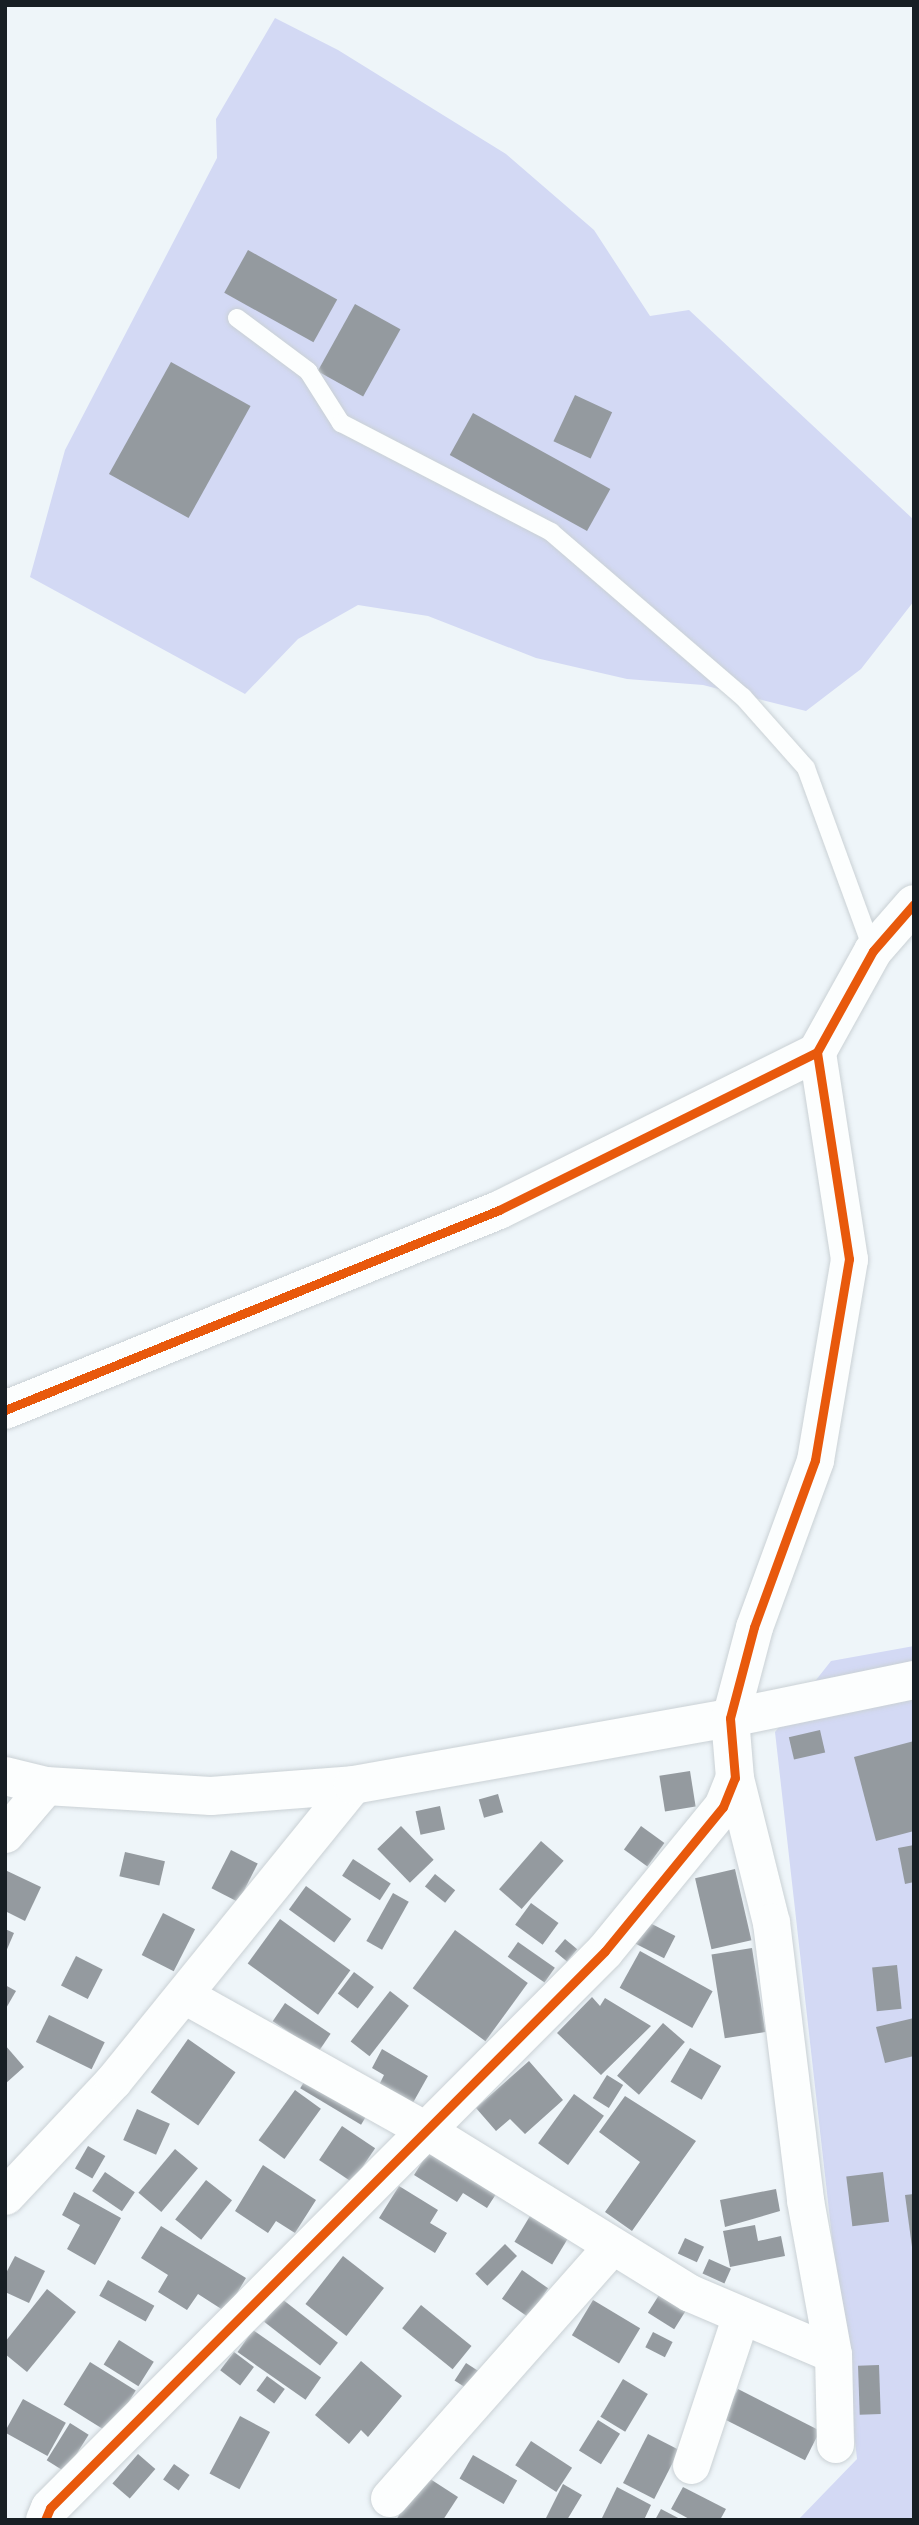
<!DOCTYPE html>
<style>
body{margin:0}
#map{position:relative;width:919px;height:2525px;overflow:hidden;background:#eef5f9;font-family:"Fira Sans Condensed",sans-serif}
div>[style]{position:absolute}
.green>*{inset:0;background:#d3d9f4}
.building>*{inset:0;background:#949a9f;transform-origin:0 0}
.roads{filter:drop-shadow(0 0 2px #cad1d5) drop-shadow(0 0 2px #cad1d5)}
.service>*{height:18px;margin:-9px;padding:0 9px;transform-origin:9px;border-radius:9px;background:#fcfefe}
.minor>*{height:37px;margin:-18.5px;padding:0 18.5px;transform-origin:18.5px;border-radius:18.5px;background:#fcfefe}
.tertiary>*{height:38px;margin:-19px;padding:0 19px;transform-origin:19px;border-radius:19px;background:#fcfefe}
.cycleway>*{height:9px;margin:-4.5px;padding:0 4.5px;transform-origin:4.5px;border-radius:4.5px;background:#e8590c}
span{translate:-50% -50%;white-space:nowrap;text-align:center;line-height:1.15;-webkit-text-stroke:7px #fff;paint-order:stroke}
.frame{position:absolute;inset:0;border:7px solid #171f24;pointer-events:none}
</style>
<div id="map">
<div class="green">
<i style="clip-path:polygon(275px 18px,338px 50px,506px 154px,594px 230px,650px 316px,689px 310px,914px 520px,914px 601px,861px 669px,806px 711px,703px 685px,627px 679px,536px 658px,428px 616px,358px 605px,298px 639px,245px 694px,30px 577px,65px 450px,217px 158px,216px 119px)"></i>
<i style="clip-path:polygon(914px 1646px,914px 2520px,798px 2520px,857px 2459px,775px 1732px,831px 1661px)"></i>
</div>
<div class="building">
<i style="left:248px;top:250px;width:102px;height:49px;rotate:29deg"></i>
<i style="left:355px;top:304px;width:52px;height:77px;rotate:29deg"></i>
<i style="left:171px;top:362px;width:91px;height:128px;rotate:29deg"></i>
<i style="left:575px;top:395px;width:41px;height:51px;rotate:25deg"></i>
<i style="left:473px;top:413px;width:157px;height:48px;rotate:29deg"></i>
<i style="left:820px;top:1730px;width:23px;height:32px;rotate:77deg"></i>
<i style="clip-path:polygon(914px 1741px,914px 1831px,876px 1841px,854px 1757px)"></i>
<i style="left:690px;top:1771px;width:36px;height:31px;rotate:81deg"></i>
<i style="left:498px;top:1794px;width:19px;height:20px;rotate:74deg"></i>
<i style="left:440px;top:1806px;width:24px;height:25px;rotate:78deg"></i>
<i style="left:401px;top:1826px;width:47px;height:33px;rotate:46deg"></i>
<i style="left:641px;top:1826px;width:29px;height:29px;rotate:36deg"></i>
<i style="left:541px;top:1841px;width:30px;height:64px;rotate:41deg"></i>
<i style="clip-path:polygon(914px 1845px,914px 1882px,905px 1884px,898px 1848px)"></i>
<i style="left:231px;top:1850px;width:30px;height:43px;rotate:27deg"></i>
<i style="left:125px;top:1852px;width:41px;height:25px;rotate:13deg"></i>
<i style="left:353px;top:1859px;width:45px;height:20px;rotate:33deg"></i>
<i style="left:735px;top:1869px;width:73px;height:41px;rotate:77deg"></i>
<i style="clip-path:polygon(5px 1870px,41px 1887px,25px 1921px,5px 1911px)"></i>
<i style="left:435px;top:1874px;width:26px;height:16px;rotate:39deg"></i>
<i style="left:306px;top:1886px;width:56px;height:29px;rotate:36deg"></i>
<i style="left:393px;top:1893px;width:18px;height:55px;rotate:29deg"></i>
<i style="left:531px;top:1903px;width:34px;height:27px;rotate:36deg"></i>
<i style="left:163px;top:1913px;width:36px;height:47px;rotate:27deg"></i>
<i style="left:280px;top:1919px;width:87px;height:55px;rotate:36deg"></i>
<i style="left:646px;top:1921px;width:33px;height:25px;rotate:27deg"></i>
<i style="clip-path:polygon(5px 1929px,14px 1933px,5px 1954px)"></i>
<i style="left:455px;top:1930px;width:90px;height:72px;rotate:36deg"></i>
<i style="left:565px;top:1939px;width:16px;height:16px;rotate:40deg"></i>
<i style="left:518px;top:1942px;width:45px;height:18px;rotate:35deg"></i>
<i style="left:752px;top:1948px;width:85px;height:41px;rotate:81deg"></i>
<i style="left:640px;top:1951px;width:83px;height:42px;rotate:29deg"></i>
<i style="left:76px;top:1956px;width:30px;height:33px;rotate:27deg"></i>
<i style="left:897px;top:1965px;width:44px;height:25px;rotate:84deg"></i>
<i style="left:354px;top:1972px;width:25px;height:27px;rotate:37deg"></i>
<i style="clip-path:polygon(5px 1985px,16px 1991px,5px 2010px)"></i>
<i style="left:390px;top:1991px;width:24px;height:64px;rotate:38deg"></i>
<i style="clip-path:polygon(592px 1997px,600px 2006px,605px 1998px,651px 2026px,601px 2075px,557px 2033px)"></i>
<i style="left:285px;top:2003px;width:55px;height:22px;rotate:34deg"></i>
<i style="left:49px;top:2015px;width:62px;height:30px;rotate:26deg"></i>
<i style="clip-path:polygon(914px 2018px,914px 2056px,885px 2063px,876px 2027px)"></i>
<i style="left:663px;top:2023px;width:29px;height:70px;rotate:41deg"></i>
<i style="left:188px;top:2039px;width:58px;height:65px;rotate:35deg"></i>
<i style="clip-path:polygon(5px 2045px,24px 2067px,5px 2084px)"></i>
<i style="left:690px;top:2048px;width:36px;height:39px;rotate:30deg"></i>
<i style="clip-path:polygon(382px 2049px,428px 2076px,410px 2108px,377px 2089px,384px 2075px,372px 2068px)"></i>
<i style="clip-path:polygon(529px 2061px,563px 2100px,525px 2134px,510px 2119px,496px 2131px,476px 2108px)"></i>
<i style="left:310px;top:2072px;width:71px;height:19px;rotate:31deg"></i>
<i style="left:607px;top:2075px;width:19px;height:27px;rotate:32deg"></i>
<i style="left:295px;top:2090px;width:32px;height:62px;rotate:36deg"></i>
<i style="left:574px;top:2094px;width:37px;height:61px;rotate:36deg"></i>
<i style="clip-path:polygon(625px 2096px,696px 2141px,632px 2231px,605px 2212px,640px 2162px,599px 2132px)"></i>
<i style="left:137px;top:2109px;width:36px;height:34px;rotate:24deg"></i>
<i style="left:342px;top:2126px;width:40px;height:41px;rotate:34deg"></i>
<i style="left:88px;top:2146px;width:20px;height:26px;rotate:30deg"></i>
<i style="left:175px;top:2149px;width:30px;height:57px;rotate:40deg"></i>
<i style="clip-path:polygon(430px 2149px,498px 2191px,487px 2208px,463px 2193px,457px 2202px,414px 2175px)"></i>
<i style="clip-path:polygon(263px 2165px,316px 2200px,295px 2233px,276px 2221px,268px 2233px,235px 2211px)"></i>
<i style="left:105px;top:2172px;width:36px;height:23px;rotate:34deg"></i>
<i style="left:883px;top:2172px;width:50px;height:37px;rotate:83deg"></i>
<i style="left:206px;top:2180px;width:33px;height:50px;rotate:38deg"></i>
<i style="clip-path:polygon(399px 2186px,438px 2210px,430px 2223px,447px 2233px,435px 2253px,379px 2218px)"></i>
<i style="clip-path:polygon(776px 2189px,780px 2211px,725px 2227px,720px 2200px)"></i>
<i style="clip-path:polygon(74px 2192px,121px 2218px,95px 2265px,67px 2249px,80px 2225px,62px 2215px)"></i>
<i style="clip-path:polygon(914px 2194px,914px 2247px,912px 2247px,905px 2195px)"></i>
<i style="left:533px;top:2211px;width:44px;height:36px;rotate:31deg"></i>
<i style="clip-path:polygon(755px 2225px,758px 2241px,781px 2236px,785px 2256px,730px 2267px,723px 2231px)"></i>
<i style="clip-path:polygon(161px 2226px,246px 2278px,226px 2312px,198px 2294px,187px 2310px,158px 2292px,168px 2275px,141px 2258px)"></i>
<i style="left:685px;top:2238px;width:21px;height:17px;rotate:25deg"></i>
<i style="left:505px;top:2244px;width:17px;height:42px;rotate:45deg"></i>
<i style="clip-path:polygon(15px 2256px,45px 2271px,29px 2303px,5px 2292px,5px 2275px)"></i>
<i style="left:343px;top:2256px;width:52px;height:61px;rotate:38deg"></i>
<i style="left:709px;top:2259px;width:24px;height:16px;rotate:24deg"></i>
<i style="left:522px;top:2270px;width:32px;height:35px;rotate:35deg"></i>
<i style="left:108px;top:2280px;width:53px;height:18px;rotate:29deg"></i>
<i style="clip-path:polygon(47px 2289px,76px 2312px,27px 2372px,5px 2354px,5px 2342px)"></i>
<i style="left:659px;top:2295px;width:31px;height:21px;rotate:32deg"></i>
<i style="left:282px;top:2299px;width:71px;height:29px;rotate:38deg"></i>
<i style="left:593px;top:2300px;width:55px;height:41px;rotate:31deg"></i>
<i style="left:421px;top:2305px;width:65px;height:30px;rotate:39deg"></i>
<i style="left:253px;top:2330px;width:83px;height:27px;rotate:35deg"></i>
<i style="left:653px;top:2332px;width:22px;height:17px;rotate:27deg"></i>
<i style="left:119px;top:2340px;width:41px;height:29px;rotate:32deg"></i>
<i style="left:234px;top:2352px;width:25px;height:23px;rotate:37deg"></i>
<i style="clip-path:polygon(361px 2361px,402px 2396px,368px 2437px,361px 2430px,349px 2444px,315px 2415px)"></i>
<i style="left:90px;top:2362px;width:54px;height:50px;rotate:32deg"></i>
<i style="left:466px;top:2363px;width:17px;height:21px;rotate:33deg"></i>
<i style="left:879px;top:2365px;width:49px;height:21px;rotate:88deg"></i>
<i style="left:267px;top:2376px;width:22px;height:18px;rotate:36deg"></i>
<i style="left:623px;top:2379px;width:29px;height:44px;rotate:31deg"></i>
<i style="left:738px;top:2389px;width:92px;height:33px;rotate:27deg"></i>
<i style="left:23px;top:2399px;width:49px;height:38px;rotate:29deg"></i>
<i style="left:240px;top:2416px;width:34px;height:65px;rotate:28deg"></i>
<i style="left:598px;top:2420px;width:26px;height:36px;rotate:32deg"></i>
<i style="left:70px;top:2423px;width:22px;height:44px;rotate:32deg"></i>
<i style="left:648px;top:2434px;width:35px;height:55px;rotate:27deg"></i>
<i style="left:531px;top:2441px;width:49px;height:29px;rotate:33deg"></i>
<i style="left:138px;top:2454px;width:23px;height:39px;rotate:41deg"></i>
<i style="left:473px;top:2455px;width:51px;height:27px;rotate:30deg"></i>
<i style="left:174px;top:2464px;width:19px;height:19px;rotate:35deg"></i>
<i style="clip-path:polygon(424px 2475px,458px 2497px,443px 2520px,396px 2520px)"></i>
<i style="clip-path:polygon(563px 2484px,582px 2495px,567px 2520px,545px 2520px)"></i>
<i style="clip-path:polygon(617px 2487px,651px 2505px,644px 2520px,601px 2520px)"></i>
<i style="clip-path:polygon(683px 2487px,726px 2509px,720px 2520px,691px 2520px,671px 2509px)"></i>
<i style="clip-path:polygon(661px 2509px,682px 2520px,655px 2520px)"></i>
</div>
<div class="roads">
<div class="service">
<i style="left:237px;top:318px;width:89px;rotate:36.7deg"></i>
<i style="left:308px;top:371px;width:62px;rotate:57.6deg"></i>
<i style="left:341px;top:423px;width:237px;rotate:27.4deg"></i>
<i style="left:551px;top:532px;width:253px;rotate:40.7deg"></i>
<i style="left:743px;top:697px;width:95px;rotate:48.4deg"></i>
<i style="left:806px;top:768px;width:195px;rotate:69.9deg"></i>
</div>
<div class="minor">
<i style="left:730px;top:1718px;width:94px;rotate:-75.2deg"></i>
<i style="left:754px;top:1627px;width:178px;rotate:-69.9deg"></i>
<i style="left:815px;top:1460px;width:204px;rotate:-80.4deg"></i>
<i style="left:849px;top:1259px;width:209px;rotate:-98.8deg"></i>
<i style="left:735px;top:1778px;width:148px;rotate:76deg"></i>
<i style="left:771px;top:1922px;width:280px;rotate:83deg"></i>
<i style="left:805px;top:2200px;width:157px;rotate:79.7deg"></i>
<i style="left:833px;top:2354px;width:90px;rotate:88.7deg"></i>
<i style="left:5px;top:1834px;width:63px;rotate:-49.5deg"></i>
<i style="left:184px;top:1995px;width:277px;rotate:29.2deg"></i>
<i style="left:426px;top:2130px;width:310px;rotate:31.7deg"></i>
<i style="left:690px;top:2293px;width:155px;rotate:23.1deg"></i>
<i style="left:5px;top:2196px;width:158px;rotate:-46.8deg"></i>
<i style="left:113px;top:2081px;width:381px;rotate:-51deg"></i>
<i style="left:691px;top:2465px;width:158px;rotate:-71.6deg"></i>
<i style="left:389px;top:2498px;width:335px;rotate:-48.5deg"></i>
</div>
<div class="tertiary">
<i style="left:5px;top:1410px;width:533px;rotate:-22.04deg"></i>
<i style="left:499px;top:1210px;width:355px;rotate:-26.4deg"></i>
<i style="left:817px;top:1052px;width:115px;rotate:-61deg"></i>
<i style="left:873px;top:951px;width:62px;rotate:-48.9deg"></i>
<i style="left:5px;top:1776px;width:42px;rotate:13.7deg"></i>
<i style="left:46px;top:1786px;width:165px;rotate:3.5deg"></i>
<i style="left:211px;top:1796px;width:142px;rotate:-4.4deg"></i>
<i style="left:353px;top:1785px;width:383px;rotate:-10.1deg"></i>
<i style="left:730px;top:1718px;width:188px;rotate:-11.7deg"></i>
<i style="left:45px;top:2520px;width:13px;rotate:-67deg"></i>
<i style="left:50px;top:2508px;width:786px;rotate:-45.1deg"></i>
<i style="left:605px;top:1951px;width:186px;rotate:-50.7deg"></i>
<i style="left:723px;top:1807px;width:31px;rotate:-68deg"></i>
<i style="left:735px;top:1778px;width:60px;rotate:-94.8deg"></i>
</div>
</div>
<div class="cycleway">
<i style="left:5px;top:1410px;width:533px;rotate:-22.04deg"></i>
<i style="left:499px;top:1210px;width:355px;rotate:-26.4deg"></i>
<i style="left:817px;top:1052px;width:115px;rotate:-61deg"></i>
<i style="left:873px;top:951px;width:62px;rotate:-48.9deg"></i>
<i style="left:45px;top:2520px;width:13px;rotate:-67deg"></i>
<i style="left:50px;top:2508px;width:786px;rotate:-45.1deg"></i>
<i style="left:605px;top:1951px;width:186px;rotate:-50.7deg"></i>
<i style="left:723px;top:1807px;width:31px;rotate:-68deg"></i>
<i style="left:735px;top:1778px;width:60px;rotate:-94.8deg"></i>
<i style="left:730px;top:1718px;width:94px;rotate:-75.2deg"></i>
<i style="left:754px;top:1627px;width:178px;rotate:-69.9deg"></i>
<i style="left:815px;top:1460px;width:204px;rotate:-80.4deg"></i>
<i style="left:849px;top:1259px;width:209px;rotate:-98.8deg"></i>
</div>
<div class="frame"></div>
</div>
